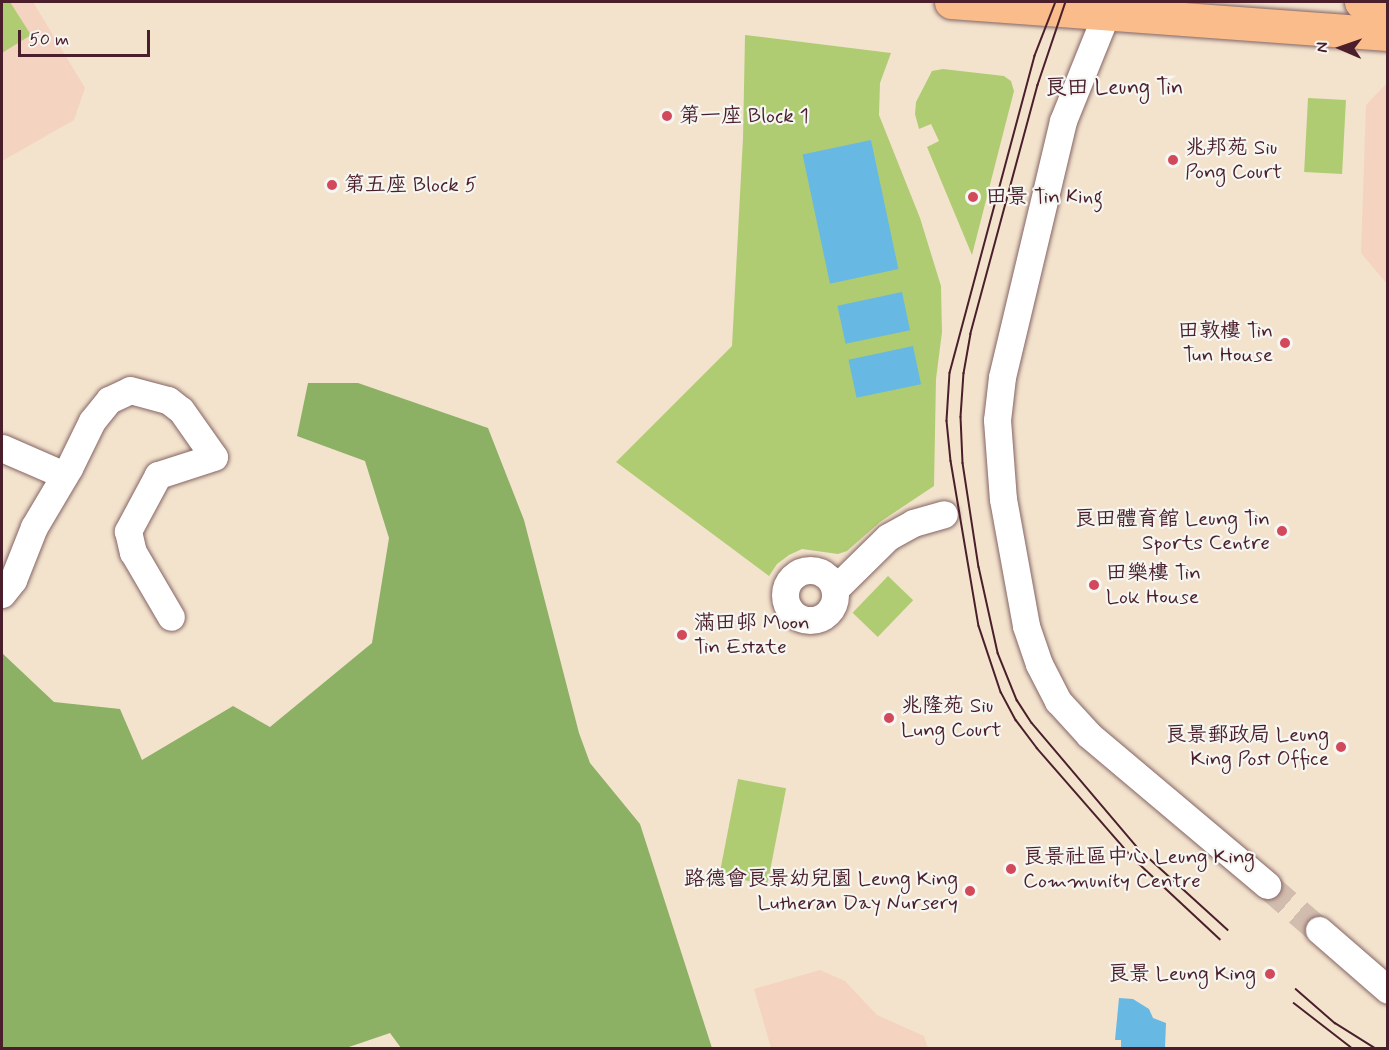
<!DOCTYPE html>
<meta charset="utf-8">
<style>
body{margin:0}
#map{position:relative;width:1389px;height:1050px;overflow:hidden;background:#f3e3cd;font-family:Mynerve,"LXGW WenKai TC",sans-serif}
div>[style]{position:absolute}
.built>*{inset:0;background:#f4d3c0}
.green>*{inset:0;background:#b0cc72;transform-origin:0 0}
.forest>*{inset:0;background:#8cb064}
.water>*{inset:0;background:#67b9e3;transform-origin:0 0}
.minor-tunnel>*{height:27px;margin-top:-13.5px;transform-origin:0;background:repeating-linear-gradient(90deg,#d1bcad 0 27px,transparent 0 41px)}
.roads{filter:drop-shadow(0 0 2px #856464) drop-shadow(0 0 2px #856464)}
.minor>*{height:27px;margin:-13.5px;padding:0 13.5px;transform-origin:13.5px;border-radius:13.5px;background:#fff}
.minor>.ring{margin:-13.5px;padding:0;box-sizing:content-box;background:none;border:27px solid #fff;border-radius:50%}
.major>*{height:33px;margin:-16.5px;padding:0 16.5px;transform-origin:16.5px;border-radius:16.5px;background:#f9bc8a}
.tram>*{height:1.5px;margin:-0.75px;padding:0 0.75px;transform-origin:0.75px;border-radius:0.75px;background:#4a1f2b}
.dots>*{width:16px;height:16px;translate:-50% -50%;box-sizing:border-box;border:3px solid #f6f6f2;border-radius:50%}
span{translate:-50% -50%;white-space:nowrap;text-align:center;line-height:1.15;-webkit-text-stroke:4.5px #f6f6f2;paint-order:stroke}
.poi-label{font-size:21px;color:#4a1f2b}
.left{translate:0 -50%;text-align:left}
.right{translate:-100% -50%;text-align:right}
.neighbourhood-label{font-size:22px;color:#4a1f2b}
.frame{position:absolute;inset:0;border:3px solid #4a1f2b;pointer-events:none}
.north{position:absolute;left:1311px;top:18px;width:60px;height:60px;-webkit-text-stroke:4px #f6f6f2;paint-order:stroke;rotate:272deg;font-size:16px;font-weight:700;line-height:24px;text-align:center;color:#4a1f2b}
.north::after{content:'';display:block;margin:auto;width:21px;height:27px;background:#4a1f2b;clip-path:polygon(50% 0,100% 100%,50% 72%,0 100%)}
.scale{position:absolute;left:18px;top:30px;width:132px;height:27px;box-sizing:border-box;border:3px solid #4a1f2b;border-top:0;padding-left:8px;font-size:18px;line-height:21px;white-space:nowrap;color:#4a1f2b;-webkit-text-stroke:4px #f6f6f2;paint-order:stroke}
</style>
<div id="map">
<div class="built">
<i style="clip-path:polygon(2px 2px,33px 2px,85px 88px,74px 120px,2px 161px)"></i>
<i style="clip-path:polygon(1387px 83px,1387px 284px,1361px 253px,1366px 105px)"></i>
<i style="clip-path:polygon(820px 970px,845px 981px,877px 1015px,924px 1036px,928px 1048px,771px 1048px,754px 989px)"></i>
</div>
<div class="green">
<i style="clip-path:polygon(2px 2px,10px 2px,31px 35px,2px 53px)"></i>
<i style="clip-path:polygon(745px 35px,891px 53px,880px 83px,879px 115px,920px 218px,941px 286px,942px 332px,936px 379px,934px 486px,880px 522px,847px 551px,838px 554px,802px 549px,789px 555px,777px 564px,769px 576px,616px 462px,732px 346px,743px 138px)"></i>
<i style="clip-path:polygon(943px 69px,1004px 76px,1011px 81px,1014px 91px,972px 255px,927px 147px,939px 141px,931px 124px,919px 129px,915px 114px,916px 102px,932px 71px)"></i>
<i style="left:1308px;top:98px;width:38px;height:74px;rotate:3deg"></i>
<i style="left:888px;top:576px;width:35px;height:51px;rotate:44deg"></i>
<i style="left:738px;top:779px;width:49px;height:98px;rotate:11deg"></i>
</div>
<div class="forest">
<i style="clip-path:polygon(308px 383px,358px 383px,488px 428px,524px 520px,579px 733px,590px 763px,640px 824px,712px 1048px,401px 1048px,390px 1033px,346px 1048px,2px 1048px,2px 653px,54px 702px,120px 709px,142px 760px,233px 706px,270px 727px,372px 643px,389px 538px,365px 461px,297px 436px)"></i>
</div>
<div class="water">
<i style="left:871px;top:140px;width:132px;height:70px;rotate:78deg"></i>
<i style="left:902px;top:292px;width:39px;height:66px;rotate:78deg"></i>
<i style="left:913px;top:346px;width:39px;height:66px;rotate:78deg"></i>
<i style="clip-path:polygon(1119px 998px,1133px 999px,1149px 1009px,1153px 1018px,1166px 1023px,1165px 1048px,1121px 1048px,1121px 1040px,1115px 1040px)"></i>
</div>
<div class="minor-tunnel">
<i style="left:1267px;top:885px;width:69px;rotate:40.9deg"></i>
</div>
<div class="roads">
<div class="minor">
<i style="left:1111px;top:2px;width:128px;rotate:112deg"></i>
<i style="left:1063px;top:121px;width:263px;rotate:103.4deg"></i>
<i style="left:1002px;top:377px;width:43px;rotate:96.6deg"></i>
<i style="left:997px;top:420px;width:79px;rotate:85.7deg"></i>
<i style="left:1003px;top:499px;width:129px;rotate:79.7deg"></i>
<i style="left:1026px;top:626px;width:40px;rotate:71.1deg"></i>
<i style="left:1039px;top:664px;width:42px;rotate:62.8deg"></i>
<i style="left:1058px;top:701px;width:46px;rotate:47.6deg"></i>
<i style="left:1089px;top:735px;width:233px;rotate:40.1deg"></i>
<i style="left:2px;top:448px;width:68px;rotate:23.5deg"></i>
<i class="ring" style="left:785px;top:570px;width:23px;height:23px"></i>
<i style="left:835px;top:589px;width:74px;rotate:-44.5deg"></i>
<i style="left:888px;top:537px;width:29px;rotate:-29deg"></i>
<i style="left:913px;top:523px;width:32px;rotate:-16deg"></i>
<i style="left:2px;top:594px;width:18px;rotate:-52deg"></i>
<i style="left:13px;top:580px;width:57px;rotate:-68.4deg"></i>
<i style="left:34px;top:527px;width:69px;rotate:-59.3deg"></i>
<i style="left:69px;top:468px;width:52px;rotate:-63.9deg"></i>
<i style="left:92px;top:421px;width:27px;rotate:-51deg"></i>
<i style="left:109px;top:400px;width:23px;rotate:-25deg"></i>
<i style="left:130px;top:390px;width:39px;rotate:15deg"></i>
<i style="left:168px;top:400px;width:16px;rotate:38deg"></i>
<i style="left:181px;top:410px;width:57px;rotate:54.9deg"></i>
<i style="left:214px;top:457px;width:59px;rotate:162.2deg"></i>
<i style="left:158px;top:475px;width:64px;rotate:118.2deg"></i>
<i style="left:128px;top:531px;width:22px;rotate:77deg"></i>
<i style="left:133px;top:552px;width:75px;rotate:59.7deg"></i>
<i style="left:1319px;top:930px;width:91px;rotate:41deg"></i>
</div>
<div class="major">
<i style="left:951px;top:2px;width:438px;rotate:4.2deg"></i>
<i style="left:1361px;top:2px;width:27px;rotate:2deg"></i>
</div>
</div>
<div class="tram">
<i style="left:1056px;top:2px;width:58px;rotate:111.3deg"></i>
<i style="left:1035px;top:56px;width:328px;rotate:105deg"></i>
<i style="left:950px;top:373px;width:48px;rotate:93.6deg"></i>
<i style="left:947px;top:421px;width:40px;rotate:84.3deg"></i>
<i style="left:951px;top:461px;width:167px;rotate:80.4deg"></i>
<i style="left:979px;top:626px;width:70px;rotate:71.6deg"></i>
<i style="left:1001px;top:692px;width:32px;rotate:62deg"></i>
<i style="left:1016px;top:720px;width:35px;rotate:53deg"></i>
<i style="left:1037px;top:748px;width:146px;rotate:48.9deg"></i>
<i style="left:1133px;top:858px;width:119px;rotate:43deg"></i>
<i style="left:1066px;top:2px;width:88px;rotate:108.6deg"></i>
<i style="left:1038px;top:85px;width:258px;rotate:105.1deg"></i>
<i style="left:971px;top:334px;width:40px;rotate:100deg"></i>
<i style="left:964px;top:373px;width:44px;rotate:93.9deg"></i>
<i style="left:961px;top:417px;width:46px;rotate:87.5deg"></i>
<i style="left:963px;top:463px;width:105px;rotate:81.3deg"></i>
<i style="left:979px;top:567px;width:88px;rotate:77.5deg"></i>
<i style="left:998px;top:653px;width:51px;rotate:68deg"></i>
<i style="left:1017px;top:700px;width:27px;rotate:57deg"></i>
<i style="left:1032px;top:723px;width:165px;rotate:49.7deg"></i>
<i style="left:1139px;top:849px;width:120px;rotate:42.3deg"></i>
<i style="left:1296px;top:989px;width:52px;rotate:41.1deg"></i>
<i style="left:1335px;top:1023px;width:47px;rotate:32deg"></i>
<i style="left:1294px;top:1003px;width:73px;rotate:37.8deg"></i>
</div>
<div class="dots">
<i style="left:667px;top:116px;background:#d1495b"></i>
<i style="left:1173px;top:160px;background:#d1495b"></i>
<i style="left:332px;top:185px;background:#d1495b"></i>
<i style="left:973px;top:197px;background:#d1495b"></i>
<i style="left:1285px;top:343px;background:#d1495b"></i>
<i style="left:1282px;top:531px;background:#d1495b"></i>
<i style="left:1094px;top:585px;background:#d1495b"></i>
<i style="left:682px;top:635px;background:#d1495b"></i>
<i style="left:889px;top:718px;background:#d1495b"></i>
<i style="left:1341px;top:747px;background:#d1495b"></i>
<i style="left:1011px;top:869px;background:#d1495b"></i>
<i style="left:970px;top:891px;background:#d1495b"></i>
<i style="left:1270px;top:974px;background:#d1495b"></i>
</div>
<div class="poi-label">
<span class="left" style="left:679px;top:116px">第一座 Block 1</span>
<span class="left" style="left:1185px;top:160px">兆邦苑 Siu<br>Pong Court</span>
<span class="left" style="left:344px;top:185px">第五座 Block 5</span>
<span class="left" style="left:986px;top:197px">田景 Tin King</span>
<span class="right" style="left:1273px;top:343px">田敦樓 Tin<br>Tun House</span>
<span class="right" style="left:1270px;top:531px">良田體育館 Leung Tin<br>Sports Centre</span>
<span class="left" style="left:1106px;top:585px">田樂樓 Tin<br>Lok House</span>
<span class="left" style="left:694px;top:635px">滿田邨 Moon<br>Tin Estate</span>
<span class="left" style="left:901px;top:718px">兆隆苑 Siu<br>Lung Court</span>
<span class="right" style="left:1329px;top:747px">良景郵政局 Leung<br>King Post Office</span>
<span class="left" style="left:1023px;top:869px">良景社區中心 Leung King<br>Community Centre</span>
<span class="right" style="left:958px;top:891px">路德會良景幼兒園 Leung King<br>Lutheran Day Nursery</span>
<span class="right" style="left:1256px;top:974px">良景 Leung King</span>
</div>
<div class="neighbourhood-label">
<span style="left:1114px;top:89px">良田 Leung Tin</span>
</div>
<div class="frame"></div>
<div class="north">N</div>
<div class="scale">50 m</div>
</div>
